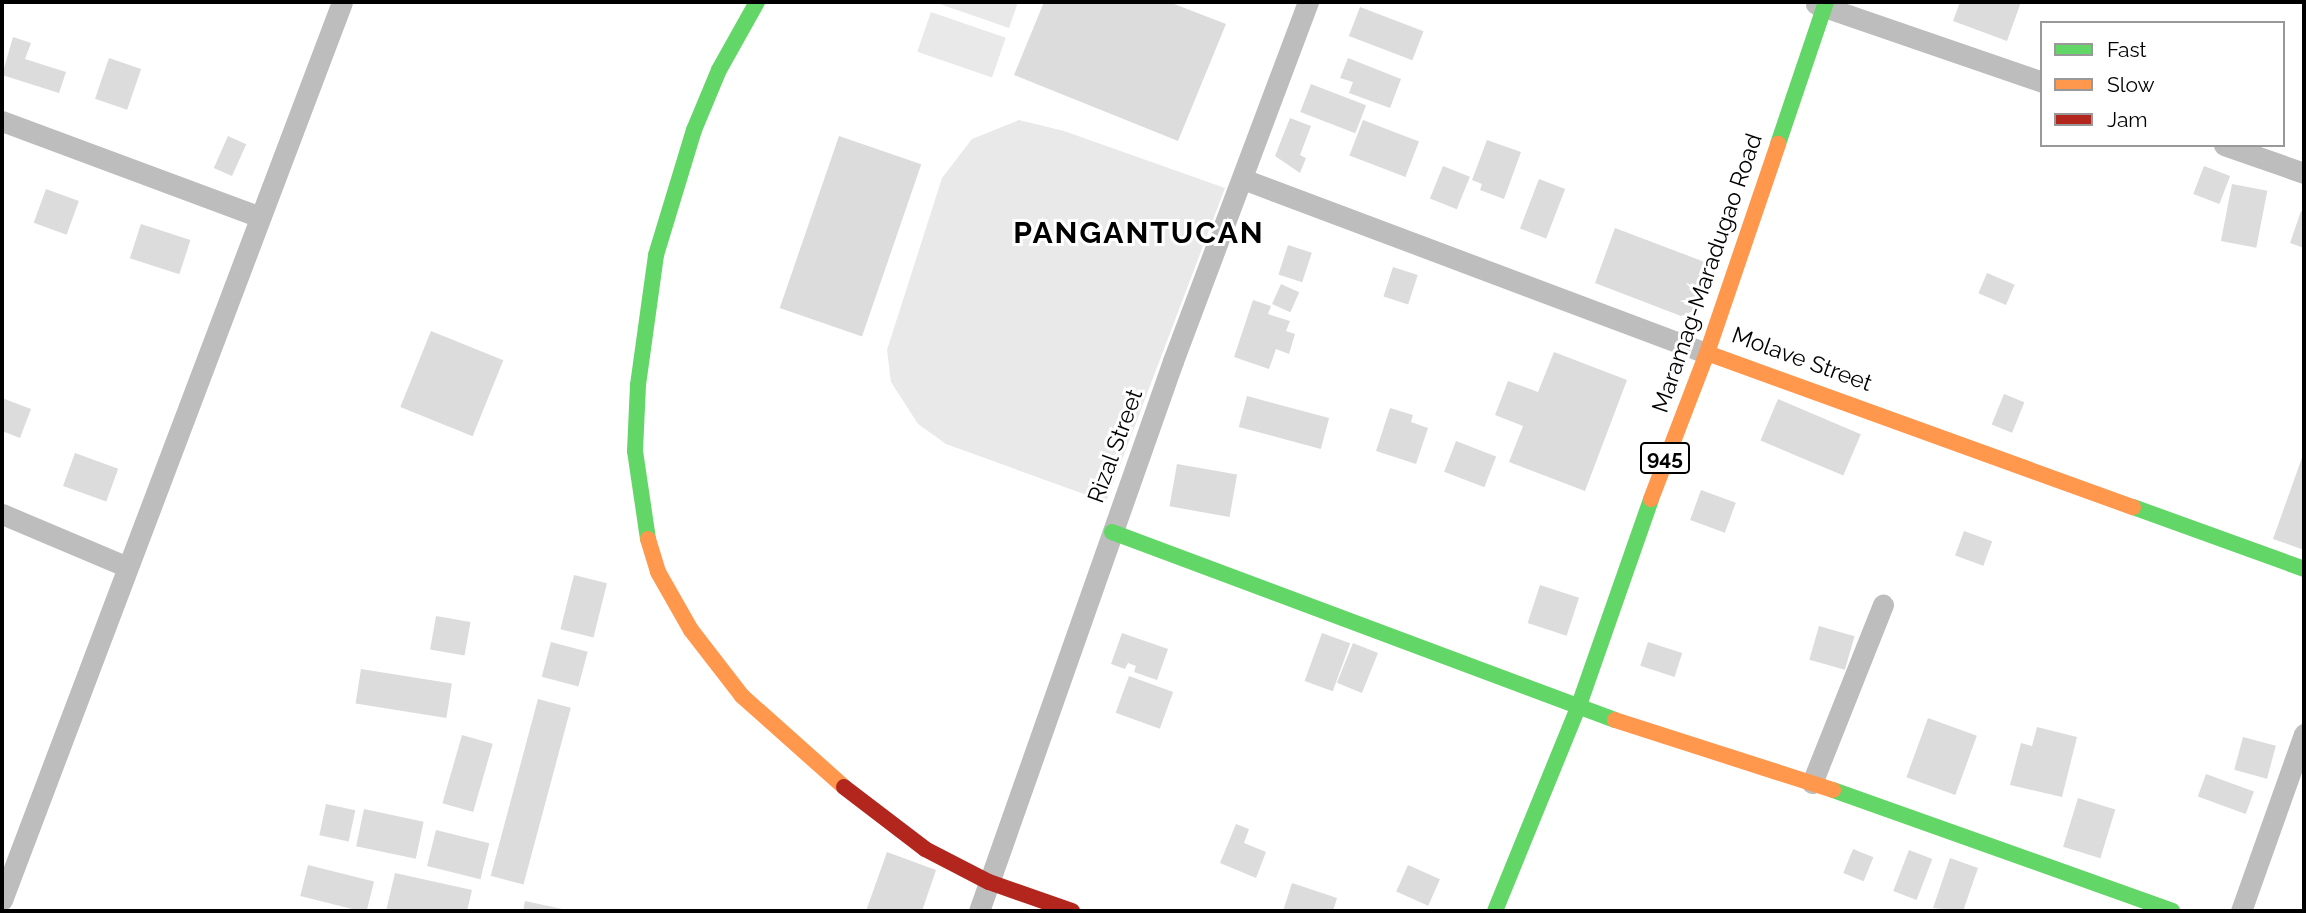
<!DOCTYPE html>
<style>
body{margin:0}
#map{position:relative;width:2306px;height:913px;overflow:hidden;background:#fff;font-family:Raleway,sans-serif}
div>[style]{position:absolute}
.green>*{inset:0;background:#e9e9e9;transform-origin:0 0}
.building>*{inset:0;background:#dcdcdc;transform-origin:0 0}
.street>*{height:21px;margin:-10.5px;padding:0 10.5px;transform-origin:10.5px;border-radius:10.5px;background:#bdbdbd}
.fast>*{height:16px;margin:-8px;padding:0 8px;transform-origin:8px;border-radius:8px;background:#63d668}
.slow>*{height:16px;margin:-8px;padding:0 8px;transform-origin:8px;border-radius:8px;background:#ff974d}
.jam>*{height:16px;margin:-8px;padding:0 8px;transform-origin:8px;border-radius:8px;background:#b3261e}
span{translate:-50% -50%;white-space:nowrap;text-align:center;line-height:1.15;-webkit-text-stroke:6px #fff;paint-order:stroke}
.shield-label span{padding:2px 5px;background:#fff;border:2px solid;border-radius:5px;-webkit-text-stroke-width:0}
.shield-label{font-size:21px;color:#000;font-weight:700}
.street-label{font-size:23px;color:#000}
.district-label{font-size:30px;color:#000;font-weight:700;letter-spacing:2px}
.frame{position:absolute;inset:0;border:4px solid #000;pointer-events:none}
.legend{position:absolute;left:2040px;top:21px;width:245px;height:126px;box-sizing:border-box;background:#fff;border:2px solid #999;margin:0;padding:9px 12px;list-style:none;font-size:21px;color:#000}
.legend li{display:flex;align-items:center;gap:14px;height:35px}
.legend b{width:35px;border:2px solid #999}
</style>
<div id="map">
<div class="green">
<i style="clip-path:polygon(934px 2px,1018px 2px,1009px 28px)"></i>
<i style="left:931px;top:12px;width:79px;height:42px;rotate:19deg"></i>
<i style="clip-path:polygon(1019px 120px,1064px 131px,1225px 188px,1106px 502px,946px 444px,918px 424px,891px 382px,887px 350px,942px 178px,972px 139px)"></i>
</div>
<div class="building">
<i style="clip-path:polygon(1044px 2px,1169px 2px,1226px 24px,1178px 141px,1014px 75px)"></i>
<i style="clip-path:polygon(1960px 2px,2021px 2px,2007px 41px,1953px 21px)"></i>
<i style="left:1360px;top:7px;width:68px;height:31px;rotate:21deg"></i>
<i style="clip-path:polygon(13px 37px,31px 43px,25px 59px,66px 72px,59px 93px,2px 75px)"></i>
<i style="left:109px;top:58px;width:34px;height:43px;rotate:19deg"></i>
<i style="clip-path:polygon(1348px 58px,1401px 79px,1390px 108px,1349px 93px,1353px 82px,1340px 78px)"></i>
<i style="left:1311px;top:84px;width:59px;height:30px;rotate:21deg"></i>
<i style="clip-path:polygon(1290px 118px,1311px 126px,1300px 155px,1306px 158px,1300px 173px,1275px 156px)"></i>
<i style="left:1363px;top:120px;width:60px;height:38px;rotate:21deg"></i>
<i style="left:228px;top:136px;width:20px;height:35px;rotate:24deg"></i>
<i style="left:839px;top:136px;width:87px;height:182px;rotate:19deg"></i>
<i style="clip-path:polygon(1487px 140px,1521px 152px,1504px 199px,1480px 190px,1482px 184px,1472px 180px)"></i>
<i style="left:1443px;top:166px;width:29px;height:35px;rotate:22deg"></i>
<i style="left:2204px;top:166px;width:28px;height:30px;rotate:21deg"></i>
<i style="left:1539px;top:179px;width:28px;height:53px;rotate:21deg"></i>
<i style="left:2232px;top:184px;width:36px;height:58px;rotate:11deg"></i>
<i style="left:46px;top:189px;width:35px;height:36px;rotate:20deg"></i>
<i style="clip-path:polygon(2301px 211px,2304px 212px,2304px 248px,2290px 243px)"></i>
<i style="left:141px;top:224px;width:52px;height:36px;rotate:18deg"></i>
<i style="clip-path:polygon(1615px 228px,1710px 264px,1693px 311px,1681px 316px,1595px 283px)"></i>
<i style="left:1288px;top:245px;width:25px;height:31px;rotate:18deg"></i>
<i style="left:1393px;top:267px;width:26px;height:31px;rotate:18deg"></i>
<i style="left:1987px;top:273px;width:30px;height:22px;rotate:23deg"></i>
<i style="left:1281px;top:284px;width:20px;height:22px;rotate:24deg"></i>
<i style="clip-path:polygon(1253px 300px,1271px 306px,1268px 314px,1290px 321px,1286px 331px,1295px 334px,1289px 354px,1276px 349px,1269px 369px,1234px 357px)"></i>
<i style="left:431px;top:331px;width:78px;height:82px;rotate:22deg"></i>
<i style="clip-path:polygon(1554px 352px,1627px 380px,1585px 491px,1509px 462px,1523px 426px,1495px 415px,1508px 381px,1538px 392px)"></i>
<i style="left:2004px;top:394px;width:22px;height:33px;rotate:22deg"></i>
<i style="left:1247px;top:396px;width:85px;height:32px;rotate:15deg"></i>
<i style="clip-path:polygon(2px 398px,31px 409px,20px 438px,2px 431px)"></i>
<i style="left:1778px;top:399px;width:90px;height:45px;rotate:23deg"></i>
<i style="clip-path:polygon(1390px 408px,1413px 415px,1411px 422px,1428px 428px,1416px 464px,1376px 451px)"></i>
<i style="left:1456px;top:441px;width:43px;height:33px;rotate:21deg"></i>
<i style="clip-path:polygon(2304px 452px,2304px 550px,2273px 539px)"></i>
<i style="left:75px;top:453px;width:46px;height:35px;rotate:20deg"></i>
<i style="left:1177px;top:464px;width:61px;height:43px;rotate:10deg"></i>
<i style="left:1701px;top:490px;width:37px;height:32px;rotate:20deg"></i>
<i style="left:1964px;top:531px;width:30px;height:26px;rotate:20deg"></i>
<i style="left:574px;top:575px;width:34px;height:56px;rotate:14deg"></i>
<i style="left:1540px;top:585px;width:41px;height:40px;rotate:18deg"></i>
<i style="left:436px;top:616px;width:35px;height:34px;rotate:10deg"></i>
<i style="left:1819px;top:626px;width:37px;height:35px;rotate:16deg"></i>
<i style="clip-path:polygon(1122px 633px,1168px 649px,1157px 680px,1134px 672px,1136px 666px,1128px 663px,1125px 669px,1111px 664px)"></i>
<i style="left:1322px;top:633px;width:30px;height:51px;rotate:20deg"></i>
<i style="left:551px;top:642px;width:38px;height:36px;rotate:15deg"></i>
<i style="left:1648px;top:642px;width:36px;height:25px;rotate:18deg"></i>
<i style="left:1353px;top:643px;width:27px;height:43px;rotate:22deg"></i>
<i style="left:361px;top:669px;width:92px;height:35px;rotate:9deg"></i>
<i style="left:1129px;top:676px;width:47px;height:39px;rotate:20deg"></i>
<i style="left:538px;top:699px;width:34px;height:183px;rotate:15deg"></i>
<i style="left:1928px;top:718px;width:52px;height:63px;rotate:20deg"></i>
<i style="clip-path:polygon(2037px 727px,2077px 737px,2062px 797px,2010px 785px,2021px 743px,2032px 746px)"></i>
<i style="left:462px;top:735px;width:32px;height:71px;rotate:16deg"></i>
<i style="left:2243px;top:737px;width:34px;height:34px;rotate:15deg"></i>
<i style="left:2206px;top:774px;width:51px;height:24px;rotate:20deg"></i>
<i style="left:2078px;top:798px;width:39px;height:51px;rotate:17deg"></i>
<i style="left:326px;top:804px;width:30px;height:32px;rotate:12deg"></i>
<i style="left:364px;top:809px;width:61px;height:38px;rotate:12deg"></i>
<i style="clip-path:polygon(1236px 824px,1249px 829px,1244px 843px,1266px 852px,1256px 878px,1220px 863px)"></i>
<i style="left:436px;top:830px;width:55px;height:37px;rotate:14deg"></i>
<i style="left:1853px;top:849px;width:22px;height:26px;rotate:22deg"></i>
<i style="left:1909px;top:850px;width:25px;height:44px;rotate:21deg"></i>
<i style="clip-path:polygon(887px 852px,936px 870px,922px 911px,866px 911px)"></i>
<i style="clip-path:polygon(1950px 858px,1978px 868px,1963px 911px,1933px 908px)"></i>
<i style="left:308px;top:865px;width:68px;height:32px;rotate:14deg"></i>
<i style="left:1408px;top:865px;width:35px;height:29px;rotate:24deg"></i>
<i style="clip-path:polygon(395px 873px,472px 890px,467px 911px,386px 911px)"></i>
<i style="clip-path:polygon(1292px 883px,1337px 898px,1333px 911px,1283px 911px)"></i>
<i style="clip-path:polygon(525px 901px,567px 910px,566px 911px,523px 911px)"></i>
</div>
<div class="street">
<i style="left:1816px;top:4px;width:239px;rotate:19deg"></i>
<i style="left:2px;top:121px;width:272px;rotate:20.4deg"></i>
<i style="left:2224px;top:145px;width:85px;rotate:19.3deg"></i>
<i style="left:1243px;top:179px;width:496px;rotate:20.6deg"></i>
<i style="left:2px;top:514px;width:134px;rotate:22.9deg"></i>
<i style="left:1812px;top:783px;width:192px;rotate:-68.3deg"></i>
<i style="left:2px;top:900px;width:960px;rotate:-69.26deg"></i>
<i style="left:979px;top:911px;width:583px;rotate:-70.57deg"></i>
<i style="left:1173px;top:361px;width:384px;rotate:-69.4deg"></i>
<i style="left:2241px;top:911px;width:188px;rotate:-70.4deg"></i>
</div>
<div class="fast">
<i style="left:1778px;top:144px;width:150px;rotate:-71.3deg"></i>
<i style="left:2133px;top:507px;width:182px;rotate:19.9deg"></i>
<i style="left:1112px;top:532px;width:537px;rotate:20.49deg"></i>
<i style="left:648px;top:539px;width:89px;rotate:-98.4deg"></i>
<i style="left:635px;top:451px;width:66px;rotate:-87.4deg"></i>
<i style="left:638px;top:385px;width:131px;rotate:-82.1deg"></i>
<i style="left:656px;top:255px;width:131px;rotate:-73.1deg"></i>
<i style="left:694px;top:130px;width:65px;rotate:-67.4deg"></i>
<i style="left:719px;top:70px;width:78px;rotate:-60.8deg"></i>
<i style="left:1833px;top:790px;width:360px;rotate:19.6deg"></i>
<i style="left:1495px;top:911px;width:219px;rotate:-67.8deg"></i>
<i style="left:1578px;top:708px;width:221px;rotate:-70.7deg"></i>
</div>
<div class="slow">
<i style="left:1707px;top:353px;width:453px;rotate:19.9deg"></i>
<i style="left:1651px;top:499px;width:156px;rotate:-69deg"></i>
<i style="left:1707px;top:353px;width:221px;rotate:-71.2deg"></i>
<i style="left:648px;top:539px;width:34px;rotate:73deg"></i>
<i style="left:658px;top:572px;width:67px;rotate:60.4deg"></i>
<i style="left:691px;top:630px;width:83px;rotate:52.3deg"></i>
<i style="left:742px;top:696px;width:137px;rotate:41.7deg"></i>
<i style="left:1615px;top:720px;width:229px;rotate:17.8deg"></i>
</div>
<div class="jam">
<i style="left:844px;top:787px;width:102px;rotate:37.4deg"></i>
<i style="left:925px;top:849px;width:72px;rotate:27.3deg"></i>
<i style="left:989px;top:882px;width:88px;rotate:19.3deg"></i>
</div>
<div class="shield-label">
<span style="left:1665px;top:458px">945</span>
</div>
<div class="street-label">
<span style="left:1707px;top:273px;rotate:-71deg">Maramag-Maradugao Road</span>
<span style="left:1802px;top:359px;rotate:20deg">Molave Street</span>
<span style="left:1115px;top:446px;rotate:-70deg">Rizal Street</span>
</div>
<div class="district-label">
<span style="left:1139px;top:233px">PANGANTUCAN</span>
</div>
<div class="frame"></div>
<ul class="legend">
<li><b style="height:9px;background:#63d668"></b>Fast</li>
<li><b style="height:9px;background:#ff974d"></b>Slow</li>
<li><b style="height:9px;background:#b3261e"></b>Jam</li>
</ul>
</div>
